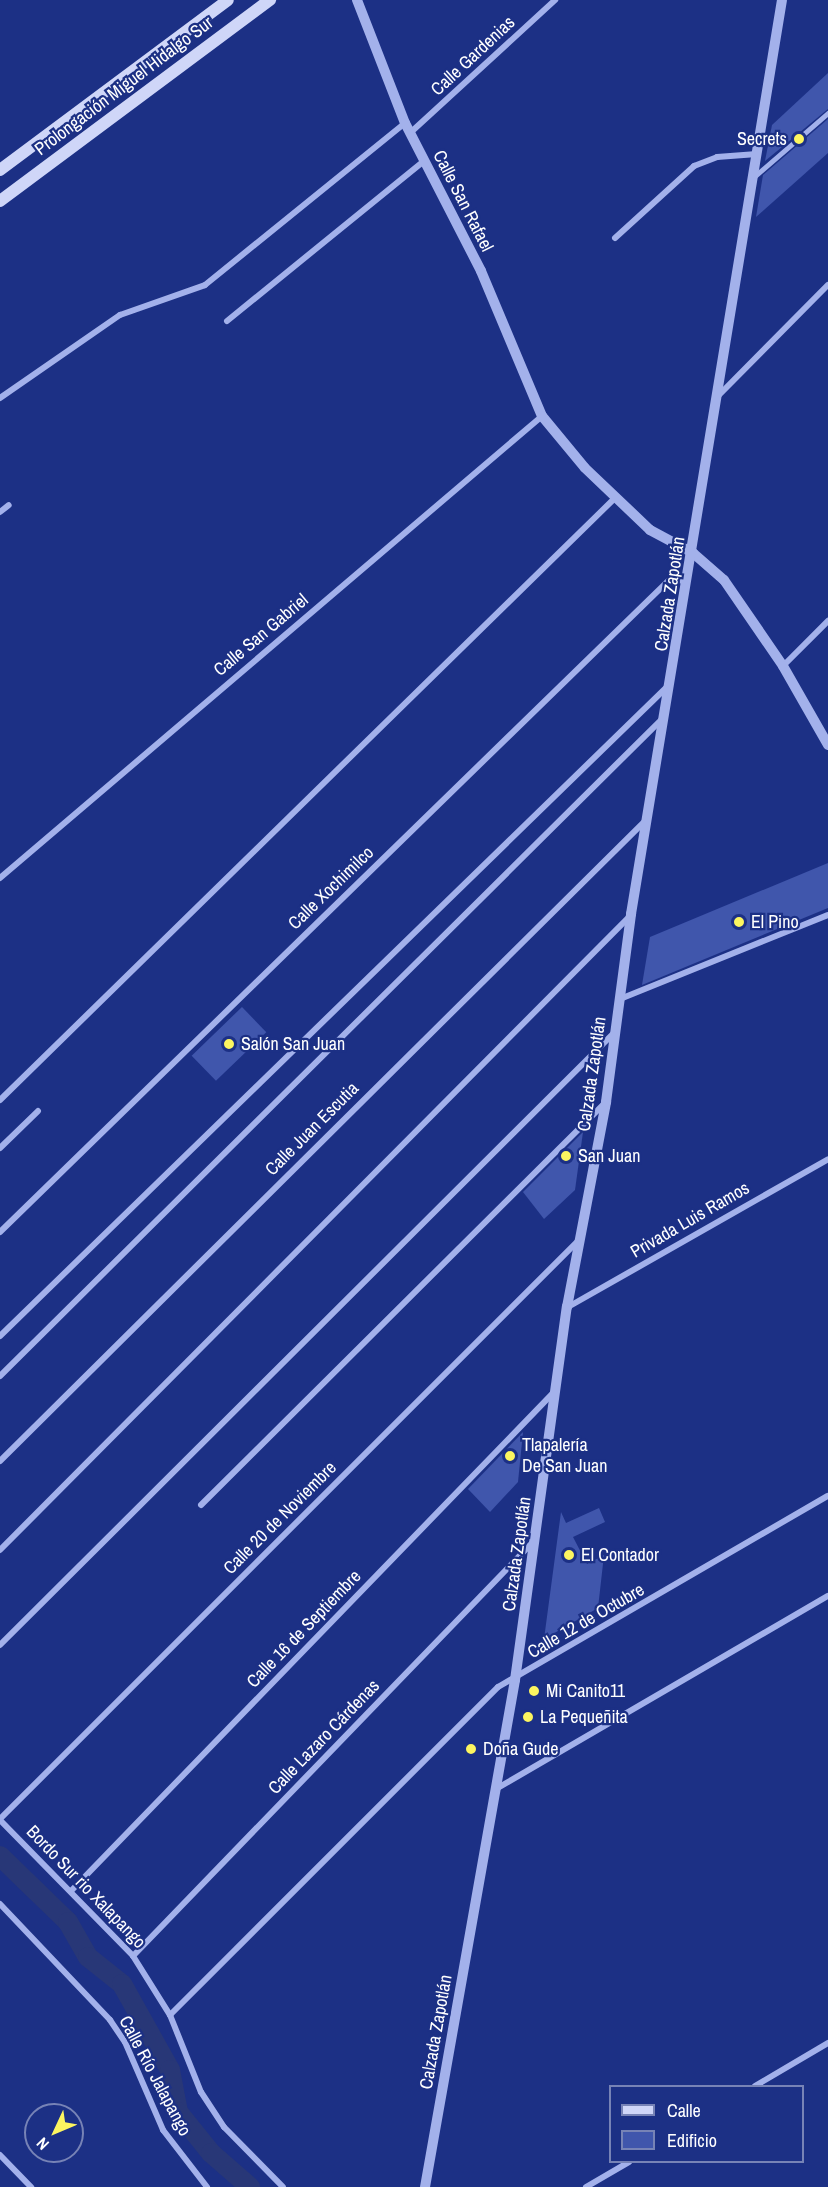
<!DOCTYPE html>
<meta charset="utf-8">
<style>
body{margin:0}
#map{position:relative;width:828px;height:2187px;overflow:hidden;background:#1c3085;font-family:"Archivo Narrow",sans-serif}
div>[style]{position:absolute}
.canal>*{height:20px;margin:-10px;padding:0 10px;transform-origin:10px;border-radius:10px;background:#283777}
.building>*{inset:0;background:#4056ac;transform-origin:0 0}
.service>*{height:4.5px;margin:-2.25px;padding:0 2.25px;transform-origin:2.25px;border-radius:2.25px;background:#a3b1eb}
.minor>*{height:6px;margin:-3px;padding:0 3px;transform-origin:3px;border-radius:3px;background:#a3b1eb}
.tertiary>*{height:10px;margin:-5px;padding:0 5px;transform-origin:5px;border-radius:5px;background:#a3b1eb}
.secondary>*{height:12px;margin:-6px;padding:0 6px;transform-origin:6px;border-radius:6px;background:#cfd6f8}
.dots>*{width:16px;height:16px;translate:-50% -50%;box-sizing:border-box;border:3px solid #1c3085;border-radius:50%}
span{translate:-50% -50%;white-space:nowrap;text-align:center;line-height:1.15;-webkit-text-stroke:4.5px #1c3085;paint-order:stroke}
.street-label{font-size:18px;color:#fff}
.poi-label{font-size:18px;color:#fff}
.right{translate:-100% -50%;text-align:right}
.left{translate:0 -50%;text-align:left}
.legend{position:absolute;left:609px;top:2085px;width:195px;height:78px;box-sizing:border-box;background:#1c3085;border:2px solid #7783b6;margin:0;padding:8px 10px;list-style:none;font-size:18px;color:#fff}
.legend li{display:flex;align-items:center;gap:12px;height:30px}
.legend b{width:30px;border:2px solid #7783b6}
.north{position:absolute;left:24px;top:2103px;width:60px;height:60px;box-sizing:border-box;background:#1c3085;border:2px solid #7783b6;border-radius:50%;rotate:226deg;font-size:16px;font-weight:700;line-height:24px;text-align:center;color:#fff}
.north::after{content:'';display:block;margin:auto;width:21px;height:27px;background:#fcf560;clip-path:polygon(50% 0,100% 100%,50% 72%,0 100%)}
</style>
<div id="map">
<div class="canal">
<i style="left:0;top:1856px;width:95px;rotate:44.1deg"></i>
<i style="left:68px;top:1922px;width:40px;rotate:60.3deg"></i>
<i style="left:88px;top:1957px;width:43px;rotate:38.5deg"></i>
<i style="left:122px;top:1984px;width:98px;rotate:60.8deg"></i>
<i style="left:170px;top:2070px;width:43px;rotate:79.2deg"></i>
<i style="left:178px;top:2112px;width:53px;rotate:51.2deg"></i>
<i style="left:211px;top:2153px;width:52px;rotate:41.1deg"></i>
</div>
<div class="building">
<i style="clip-path:polygon(828px 73px,828px 109px,765px 161px,772px 125px)"></i>
<i style="clip-path:polygon(828px 119px,828px 153px,756px 217px,763px 175px)"></i>
<i style="clip-path:polygon(828px 863px,828px 908px,642px 985px,650px 937px)"></i>
<i style="left:242px;top:1007px;width:35px;height:70px;rotate:46deg"></i>
<i style="clip-path:polygon(583px 1132px,575px 1190px,544px 1219px,523px 1192px)"></i>
<i style="clip-path:polygon(523px 1432px,518px 1482px,490px 1512px,468px 1489px)"></i>
<i style="clip-path:polygon(599px 1508px,605px 1522px,573px 1537px,587px 1564px,604px 1555px,598px 1608px,544px 1639px,561px 1512px,566px 1523px)"></i>
</div>
<div class="service">
<i style="left:755px;top:176px;width:96px;rotate:-40.8deg"></i>
</div>
<div class="minor">
<i style="left:410px;top:133px;width:197px;rotate:-42.5deg"></i>
<i style="left:615px;top:238px;width:107px;rotate:-42.3deg"></i>
<i style="left:694px;top:166px;width:25px;rotate:-21deg"></i>
<i style="left:717px;top:157px;width:40px;rotate:-4.3deg"></i>
<i style="left:227px;top:321px;width:254px;rotate:-39.1deg"></i>
<i style="left:719px;top:395px;width:155px;rotate:-45.3deg"></i>
<i style="left:0;top:398px;width:146px;rotate:-34.7deg"></i>
<i style="left:120px;top:315px;width:90px;rotate:-19.4deg"></i>
<i style="left:205px;top:285px;width:257px;rotate:-39deg"></i>
<i style="left:0;top:512px;width:11px;rotate:-38deg"></i>
<i style="left:783px;top:666px;width:64px;rotate:-45deg"></i>
<i style="left:0;top:878px;width:712px;rotate:-40.44deg"></i>
<i style="left:620px;top:999px;width:224px;rotate:-22deg"></i>
<i style="left:0;top:1100px;width:862px;rotate:-44.39deg"></i>
<i style="left:0;top:1148px;width:53px;rotate:-44.2deg"></i>
<i style="left:0;top:1232px;width:937px;rotate:-44.26deg"></i>
<i style="left:671px;top:578px;width:16px;rotate:14deg"></i>
<i style="left:568px;top:1307px;width:299px;rotate:-29.6deg"></i>
<i style="left:0;top:1336px;width:932px;rotate:-44.22deg"></i>
<i style="left:0;top:1376px;width:933px;rotate:-44.78deg"></i>
<i style="left:0;top:1461px;width:910px;rotate:-44.78deg"></i>
<i style="left:201px;top:1505px;width:570px;rotate:-44.86deg"></i>
<i style="left:0;top:1550px;width:894px;rotate:-45.18deg"></i>
<i style="left:0;top:1645px;width:868px;rotate:-44.91deg"></i>
<i style="left:496px;top:1789px;width:384px;rotate:-30.2deg"></i>
<i style="left:0;top:1819px;width:819px;rotate:-45deg"></i>
<i style="left:0;top:1820px;width:190px;rotate:45.6deg"></i>
<i style="left:133px;top:1956px;width:70px;rotate:57.9deg"></i>
<i style="left:170px;top:2015px;width:83px;rotate:68.1deg"></i>
<i style="left:201px;top:2092px;width:42px;rotate:56.7deg"></i>
<i style="left:224px;top:2127px;width:84px;rotate:45.5deg"></i>
<i style="left:71px;top:1891px;width:696px;rotate:-45.93deg"></i>
<i style="left:0;top:1904px;width:160px;rotate:46.5deg"></i>
<i style="left:110px;top:2020px;width:27px;rotate:56deg"></i>
<i style="left:125px;top:2042px;width:96px;rotate:66.6deg"></i>
<i style="left:163px;top:2130px;width:72px;rotate:52.3deg"></i>
<i style="left:133px;top:1956px;width:576px;rotate:-45.99deg"></i>
<i style="left:170px;top:2015px;width:464px;rotate:-45deg"></i>
<i style="left:498px;top:1687px;width:381px;rotate:-30.1deg"></i>
<i style="left:755px;top:2086px;width:85px;rotate:-30.5deg"></i>
<i style="left:0;top:2155px;width:45px;rotate:45.9deg"></i>
<i style="left:586px;top:2187px;width:50px;rotate:-30.2deg"></i>
</div>
<div class="tertiary">
<i style="left:357px;top:0;width:132px;rotate:68.7deg"></i>
<i style="left:405px;top:123px;width:166px;rotate:62.8deg"></i>
<i style="left:481px;top:271px;width:157px;rotate:67.2deg"></i>
<i style="left:542px;top:416px;width:67px;rotate:50.4deg"></i>
<i style="left:585px;top:468px;width:90px;rotate:43.6deg"></i>
<i style="left:650px;top:530px;width:49px;rotate:28.1deg"></i>
<i style="left:693px;top:553px;width:41px;rotate:41.1deg"></i>
<i style="left:724px;top:580px;width:104px;rotate:55.5deg"></i>
<i style="left:783px;top:666px;width:91px;rotate:60.3deg"></i>
<i style="left:425px;top:2187px;width:515px;rotate:-79.93deg"></i>
<i style="left:515px;top:1680px;width:377px;rotate:-82.1deg"></i>
<i style="left:567px;top:1307px;width:209px;rotate:-79.2deg"></i>
<i style="left:606px;top:1102px;width:190px;rotate:-82.4deg"></i>
<i style="left:631px;top:914px;width:926px;rotate:-80.62deg"></i>
</div>
<div class="secondary">
<i style="left:0;top:170px;width:284px;rotate:-36.7deg"></i>
<i style="left:0;top:201px;width:337px;rotate:-36.7deg"></i>
</div>
<div class="dots">
<i style="left:799px;top:139px;background:#fcf560"></i>
<i style="left:739px;top:922px;background:#fcf560"></i>
<i style="left:229px;top:1044px;background:#fcf560"></i>
<i style="left:566px;top:1156px;background:#fcf560"></i>
<i style="left:510px;top:1456px;background:#fcf560"></i>
<i style="left:569px;top:1555px;background:#fcf560"></i>
<i style="left:534px;top:1691px;background:#fcf560"></i>
<i style="left:528px;top:1717px;background:#fcf560"></i>
<i style="left:471px;top:1749px;background:#fcf560"></i>
</div>
<div class="street-label">
<span style="left:473px;top:56px;rotate:-43deg">Calle Gardenias</span>
<span style="left:124px;top:86px;rotate:-37deg">Prolongación Miguel Hidalgo Sur</span>
<span style="left:463px;top:201px;rotate:63deg">Calle San Rafael</span>
<span style="left:670px;top:594px;rotate:-81deg">Calzada Zapotlán</span>
<span style="left:261px;top:635px;rotate:-40deg">Calle San Gabriel</span>
<span style="left:331px;top:888px;rotate:-44deg">Calle Xochimilco</span>
<span style="left:592px;top:1074px;rotate:-82deg">Calzada Zapotlán</span>
<span style="left:312px;top:1129px;rotate:-45deg">Calle Juan Escutia</span>
<span style="left:690px;top:1220px;rotate:-30deg">Privada Luis Ramos</span>
<span style="left:280px;top:1518px;rotate:-45deg">Calle 20 de Noviembre</span>
<span style="left:517px;top:1554px;rotate:-82deg">Calzada Zapotlán</span>
<span style="left:586px;top:1621px;rotate:-30deg">Calle 12 de Octubre</span>
<span style="left:304px;top:1629px;rotate:-46deg">Calle 16 de Septiembre</span>
<span style="left:324px;top:1737px;rotate:-46deg">Calle Lazaro Cárdenas</span>
<span style="left:86px;top:1887px;rotate:46deg">Bordo Sur rio Xalapango</span>
<span style="left:436px;top:2032px;rotate:-80deg">Calzada Zapotlán</span>
<span style="left:155px;top:2076px;rotate:62deg">Calle Río Jalapango</span>
</div>
<div class="poi-label">
<span class="right" style="left:787px;top:139px">Secrets</span>
<span class="left" style="left:751px;top:922px">El Pino</span>
<span class="left" style="left:241px;top:1044px">Salón San Juan</span>
<span class="left" style="left:578px;top:1156px">San Juan</span>
<span class="left" style="left:522px;top:1456px">Tlapalería<br>De San Juan</span>
<span class="left" style="left:581px;top:1555px">El Contador</span>
<span class="left" style="left:546px;top:1691px">Mi Canito11</span>
<span class="left" style="left:540px;top:1717px">La Pequeñita</span>
<span class="left" style="left:483px;top:1749px">Doña Gude</span>
</div>
<ul class="legend">
<li><b style="height:8px;background:#cfd6f8"></b>Calle</li>
<li><b style="height:16px;background:#4056ac"></b>Edificio</li>
</ul>
<div class="north">N</div>
</div>
